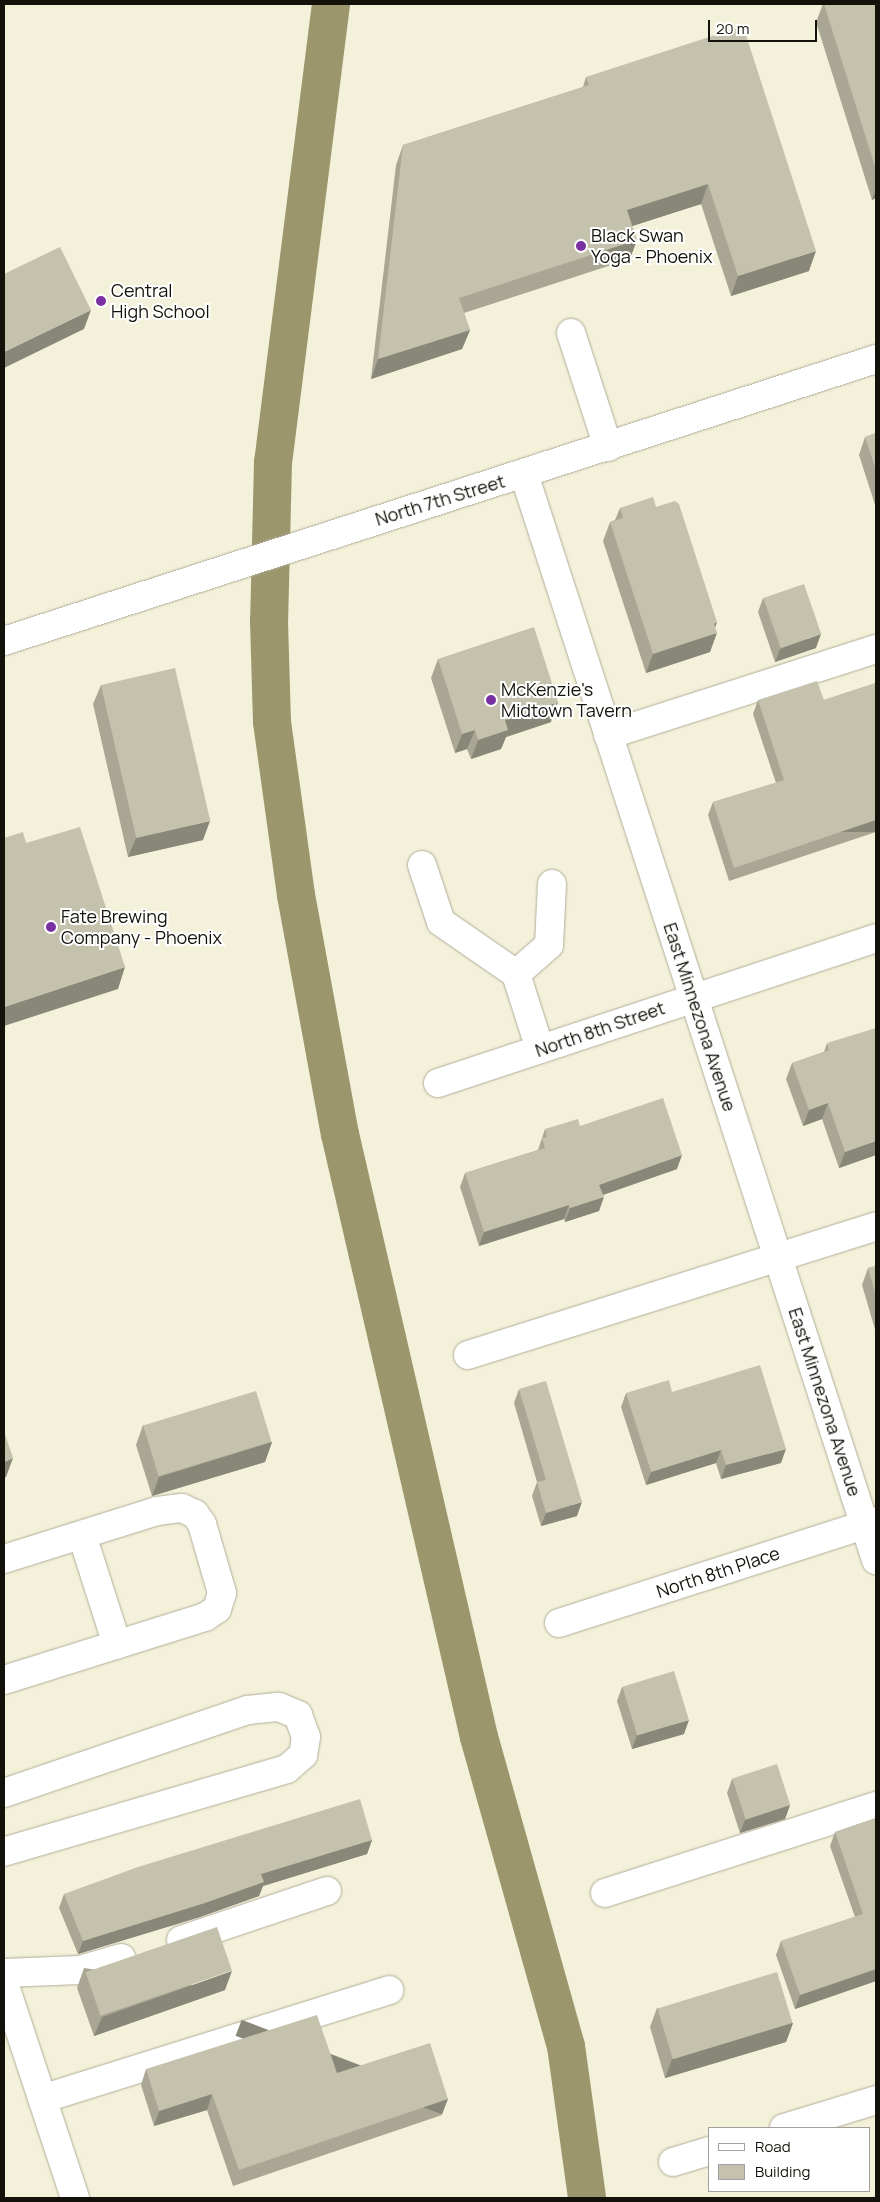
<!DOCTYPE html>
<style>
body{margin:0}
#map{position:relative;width:880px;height:2202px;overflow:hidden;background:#f4f1db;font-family:Manrope,sans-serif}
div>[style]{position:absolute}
.canal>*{height:38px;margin:-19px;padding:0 19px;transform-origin:19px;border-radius:19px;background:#9c966d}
.roads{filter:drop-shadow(0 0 1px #b0ad98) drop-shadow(0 0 1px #b0ad98)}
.minor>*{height:28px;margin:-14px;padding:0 14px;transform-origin:14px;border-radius:14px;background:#fff}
.major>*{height:28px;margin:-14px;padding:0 14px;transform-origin:14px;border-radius:14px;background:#fff}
.wall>*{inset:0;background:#a9a694}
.shaded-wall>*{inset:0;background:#898778;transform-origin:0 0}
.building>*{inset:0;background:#c4c1ac;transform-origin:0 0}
.dots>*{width:14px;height:14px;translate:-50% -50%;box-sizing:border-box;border:2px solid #fff;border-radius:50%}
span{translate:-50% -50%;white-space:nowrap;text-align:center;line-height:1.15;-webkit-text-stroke:4px #fff;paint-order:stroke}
.poi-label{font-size:18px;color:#13120a}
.left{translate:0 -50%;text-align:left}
.street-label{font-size:18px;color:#13120a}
.frame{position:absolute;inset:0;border:5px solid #13120a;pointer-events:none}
.legend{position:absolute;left:708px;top:2127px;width:162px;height:65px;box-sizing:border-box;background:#fff;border:1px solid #a1a09d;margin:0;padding:6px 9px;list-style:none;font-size:15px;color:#13120a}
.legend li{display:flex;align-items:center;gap:10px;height:25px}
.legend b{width:25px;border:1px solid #a1a09d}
.scale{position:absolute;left:708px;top:20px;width:109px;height:22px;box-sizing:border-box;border:2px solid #13120a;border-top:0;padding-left:6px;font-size:15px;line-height:18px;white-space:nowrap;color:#13120a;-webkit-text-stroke:4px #fff;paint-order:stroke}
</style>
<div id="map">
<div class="canal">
<i style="left:331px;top:4px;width:462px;rotate:97.2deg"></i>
<i style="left:273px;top:462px;width:159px;rotate:91.4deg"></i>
<i style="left:269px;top:621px;width:101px;rotate:88.3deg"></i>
<i style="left:272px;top:722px;width:175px;rotate:82.1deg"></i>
<i style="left:296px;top:895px;width:243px;rotate:79.6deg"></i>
<i style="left:340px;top:1134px;width:619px;rotate:77.02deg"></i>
<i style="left:479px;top:1737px;width:321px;rotate:74.3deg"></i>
<i style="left:566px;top:2046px;width:153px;rotate:82.1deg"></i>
</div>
<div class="roads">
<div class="minor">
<i style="left:571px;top:333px;width:120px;rotate:72deg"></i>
<i style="left:524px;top:474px;width:1142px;rotate:72.04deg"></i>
<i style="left:608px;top:735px;width:281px;rotate:-17.8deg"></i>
<i style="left:422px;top:865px;width:60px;rotate:71.6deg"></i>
<i style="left:441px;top:922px;width:91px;rotate:34.7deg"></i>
<i style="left:516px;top:974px;width:79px;rotate:72.3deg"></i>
<i style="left:516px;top:974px;width:44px;rotate:-41.3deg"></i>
<i style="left:549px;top:945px;width:61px;rotate:-87.2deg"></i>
<i style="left:438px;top:1083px;width:461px;rotate:-18.3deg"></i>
<i style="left:468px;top:1355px;width:428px;rotate:-17.5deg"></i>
<i style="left:82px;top:1535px;width:115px;rotate:72.3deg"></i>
<i style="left:4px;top:1559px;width:160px;rotate:-17.4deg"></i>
<i style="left:157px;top:1511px;width:25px;rotate:-7deg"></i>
<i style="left:182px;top:1508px;width:14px;rotate:25deg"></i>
<i style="left:195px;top:1514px;width:12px;rotate:55deg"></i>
<i style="left:202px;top:1524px;width:72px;rotate:73.8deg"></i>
<i style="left:222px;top:1593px;width:17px;rotate:107deg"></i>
<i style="left:217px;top:1609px;width:14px;rotate:146deg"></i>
<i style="left:205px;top:1617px;width:211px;rotate:162.6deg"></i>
<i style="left:559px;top:1623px;width:333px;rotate:-17.8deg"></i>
<i style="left:4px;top:1793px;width:258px;rotate:-18.8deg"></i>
<i style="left:248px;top:1710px;width:31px;rotate:-6deg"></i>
<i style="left:279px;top:1707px;width:21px;rotate:23deg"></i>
<i style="left:298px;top:1715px;width:23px;rotate:70deg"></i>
<i style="left:306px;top:1737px;width:18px;rotate:99deg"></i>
<i style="left:303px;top:1755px;width:21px;rotate:139deg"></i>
<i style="left:287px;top:1769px;width:295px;rotate:163.7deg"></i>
<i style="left:605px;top:1893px;width:285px;rotate:-17.8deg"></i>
<i style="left:181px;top:1940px;width:154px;rotate:-18.6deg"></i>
<i style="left:4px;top:1973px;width:76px;rotate:-2.3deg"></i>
<i style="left:80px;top:1970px;width:43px;rotate:-16.3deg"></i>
<i style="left:4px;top:1983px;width:226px;rotate:71.7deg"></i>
<i style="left:42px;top:2099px;width:364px;rotate:-17.4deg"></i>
<i style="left:784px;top:2128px;width:96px;rotate:-16.9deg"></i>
<i style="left:673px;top:2162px;width:38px;rotate:-17deg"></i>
</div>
<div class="major">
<i style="left:4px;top:641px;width:916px;rotate:-17.92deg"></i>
</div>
</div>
<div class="wall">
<i style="clip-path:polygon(823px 4px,876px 4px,876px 198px,872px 200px,816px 22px)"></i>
<i style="clip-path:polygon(586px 77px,809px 271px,731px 296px,701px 204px,632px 226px,630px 259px,464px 313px,470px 330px,462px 349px,371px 379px,396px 165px,403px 145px,583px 87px)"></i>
<i style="clip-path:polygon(876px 431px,876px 508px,859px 455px,865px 437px,876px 433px)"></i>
<i style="clip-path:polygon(656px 507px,715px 628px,710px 652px,646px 673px,603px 541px,610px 522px,615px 520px,620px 508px)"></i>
<i style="clip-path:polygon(763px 598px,816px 648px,775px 662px,758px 612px)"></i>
<i style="clip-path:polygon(438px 659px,551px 722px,506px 737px,501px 749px,471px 759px,467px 749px,455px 753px,431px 678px)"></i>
<i style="clip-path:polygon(876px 683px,876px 832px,729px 881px,708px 815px,713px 802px,776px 783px,753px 714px,758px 700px,824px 700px)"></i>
<i style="clip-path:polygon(101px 685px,203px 840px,128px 857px,93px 704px)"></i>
<i style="clip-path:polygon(827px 1043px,876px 1155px,839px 1168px,822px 1119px,803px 1126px,786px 1079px,792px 1063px,824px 1052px)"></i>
<i style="clip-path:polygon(580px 1126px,677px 1169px,603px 1195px,599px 1211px,565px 1222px,564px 1219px,479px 1246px,460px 1187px,465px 1173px,538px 1150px,545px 1129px)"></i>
<i style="clip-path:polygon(876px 1266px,876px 1333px,862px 1285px,868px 1268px)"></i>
<i style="clip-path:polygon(519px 1389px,577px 1516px,541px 1526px,532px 1496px,537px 1482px,514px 1403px)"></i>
<i style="clip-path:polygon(672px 1392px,781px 1463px,721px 1479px,716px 1463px,646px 1485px,621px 1407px,626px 1393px)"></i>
<i style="clip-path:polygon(143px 1425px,272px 1442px,265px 1462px,152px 1496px,136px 1445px)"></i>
<i style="clip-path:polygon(622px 1687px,684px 1734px,632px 1749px,617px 1701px)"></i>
<i style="clip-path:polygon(732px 1779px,790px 1805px,785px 1819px,740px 1833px,727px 1793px)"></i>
<i style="clip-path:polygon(876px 1818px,876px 1981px,795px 2009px,776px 1955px,781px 1941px,855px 1917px,830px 1846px,835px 1832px)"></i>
<i style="clip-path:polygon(372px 1840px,367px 1854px,263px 1886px,259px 1896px,200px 1917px,78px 1954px,59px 1908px,64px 1894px)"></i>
<i style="clip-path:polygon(84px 1968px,225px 1990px,94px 2036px,77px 1988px)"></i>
<i style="clip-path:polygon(657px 2008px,793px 2023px,786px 2042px,665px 2078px,650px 2027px)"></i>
<i style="clip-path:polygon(146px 2069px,337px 2073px,442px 2115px,233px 2186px,207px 2110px,154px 2126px,141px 2085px)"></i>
</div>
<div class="shaded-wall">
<i style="clip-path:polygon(708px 184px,701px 204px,620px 230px,627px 210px)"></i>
<i style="clip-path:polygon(876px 189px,876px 198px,872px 200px)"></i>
<i style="left:637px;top:240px;width:20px;height:187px;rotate:110deg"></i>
<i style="clip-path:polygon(816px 251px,809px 271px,731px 296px,738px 276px)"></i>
<i style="clip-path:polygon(91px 310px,84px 329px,4px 368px,4px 352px)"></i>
<i style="clip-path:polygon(470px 330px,462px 349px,371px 379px,378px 359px)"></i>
<i style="clip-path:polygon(717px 622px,713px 634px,717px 633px,710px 652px,646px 673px,653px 654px)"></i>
<i style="clip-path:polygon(821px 634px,816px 648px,775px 662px,780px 649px)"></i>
<i style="clip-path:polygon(558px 702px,551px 722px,506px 737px,501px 749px,471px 759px,478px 740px,505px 720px)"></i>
<i style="clip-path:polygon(475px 730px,467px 749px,455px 753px,462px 734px)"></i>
<i style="left:876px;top:820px;width:12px;height:150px;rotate:90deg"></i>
<i style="clip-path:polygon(210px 821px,203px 840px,128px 857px,136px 838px)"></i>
<i style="clip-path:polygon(125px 967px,118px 989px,4px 1026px,4px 1007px)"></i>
<i style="clip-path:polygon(828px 1103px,822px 1119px,803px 1126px,809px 1110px)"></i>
<i style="clip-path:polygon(876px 1141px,876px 1155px,839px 1168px,845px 1152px)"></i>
<i style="clip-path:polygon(682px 1155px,677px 1169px,594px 1198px,599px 1185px)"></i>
<i style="clip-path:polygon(604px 1197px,599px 1211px,565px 1222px,570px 1208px)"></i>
<i style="clip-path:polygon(569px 1205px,564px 1219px,479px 1246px,484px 1232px)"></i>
<i style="clip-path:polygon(272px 1442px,265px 1462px,152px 1496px,159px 1477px)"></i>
<i style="clip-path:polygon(786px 1449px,781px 1463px,721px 1479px,726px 1465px)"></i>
<i style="clip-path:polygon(721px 1450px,716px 1463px,646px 1485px,651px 1472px)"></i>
<i style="clip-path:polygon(13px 1458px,6px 1477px,4px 1478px,4px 1462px)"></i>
<i style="clip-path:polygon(582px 1502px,577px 1516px,541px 1526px,546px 1513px)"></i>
<i style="clip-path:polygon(689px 1720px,684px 1734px,632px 1749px,637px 1735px)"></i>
<i style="clip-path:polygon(790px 1805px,785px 1819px,740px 1833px,745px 1820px)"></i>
<i style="clip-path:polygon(372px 1840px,367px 1854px,263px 1886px,259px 1896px,200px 1917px,78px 1954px,83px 1941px,261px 1874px)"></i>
<i style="clip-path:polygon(876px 1969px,876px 1981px,795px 2009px,800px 1995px)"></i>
<i style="clip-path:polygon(232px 1971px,225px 1990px,94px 2036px,102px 2017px)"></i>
<i style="clip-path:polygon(793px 2023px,786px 2042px,665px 2078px,672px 2059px)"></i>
<i style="clip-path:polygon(212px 2094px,207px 2110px,154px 2126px,159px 2111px)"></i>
<i style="left:448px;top:2099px;width:17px;height:221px;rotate:111deg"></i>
</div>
<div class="building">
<i style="clip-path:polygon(824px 4px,876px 4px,876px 170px)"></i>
<i style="clip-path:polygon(743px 26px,816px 251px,738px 276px,708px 184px,627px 210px,637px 240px,459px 298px,470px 330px,378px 359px,403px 145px,589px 85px,586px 77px)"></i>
<i style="clip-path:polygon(60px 247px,91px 310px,4px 352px,4px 274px)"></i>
<i style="clip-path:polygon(876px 433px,876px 470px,865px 437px)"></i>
<i style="clip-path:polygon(653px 497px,656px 507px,675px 501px,679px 504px,717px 622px,714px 623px,717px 633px,653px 654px,610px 522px,623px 518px,620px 508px)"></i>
<i style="left:804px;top:584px;width:53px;height:43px;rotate:71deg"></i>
<i style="clip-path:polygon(534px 627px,558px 702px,505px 720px,508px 730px,478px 740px,475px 730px,462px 734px,438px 659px)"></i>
<i style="left:175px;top:668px;width:157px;height:76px;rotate:77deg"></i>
<i style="clip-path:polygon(817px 681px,824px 700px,876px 683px,876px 820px,734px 868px,713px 802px,784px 780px,758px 700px)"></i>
<i style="clip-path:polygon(80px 827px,125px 967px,4px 1007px,4px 838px,23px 832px,26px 843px)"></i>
<i style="clip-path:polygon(876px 1028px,876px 1141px,845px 1152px,828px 1103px,809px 1110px,792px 1063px,829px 1050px,827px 1043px)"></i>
<i style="clip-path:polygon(663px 1098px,682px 1155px,599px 1185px,604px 1197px,570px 1208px,569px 1205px,484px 1232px,465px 1173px,545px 1148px,542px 1138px,547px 1137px,545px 1129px,578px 1119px,580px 1126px)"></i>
<i style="clip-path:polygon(876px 1266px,876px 1296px,868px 1268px)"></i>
<i style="clip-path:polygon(760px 1365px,786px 1449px,726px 1465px,721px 1450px,651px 1472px,626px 1393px,669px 1380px,672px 1392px)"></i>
<i style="clip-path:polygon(546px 1381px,582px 1502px,546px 1513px,537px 1482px,546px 1480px,519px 1389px)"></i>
<i style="left:256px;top:1391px;width:53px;height:118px;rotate:73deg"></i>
<i style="clip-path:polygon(4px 1431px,13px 1458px,4px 1462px)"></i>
<i style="left:674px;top:1671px;width:51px;height:54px;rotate:73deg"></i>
<i style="left:777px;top:1764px;width:43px;height:47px;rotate:72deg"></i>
<i style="clip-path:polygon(360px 1799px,372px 1840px,261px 1874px,264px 1882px,205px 1903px,83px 1941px,64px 1894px,138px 1867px)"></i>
<i style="clip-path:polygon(876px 1818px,876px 1969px,800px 1995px,781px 1941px,863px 1914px,835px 1832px)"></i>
<i style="left:217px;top:1927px;width:46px;height:139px;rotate:71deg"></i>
<i style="left:777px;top:1972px;width:53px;height:125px;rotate:73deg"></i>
<i style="clip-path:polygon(317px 2015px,337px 2073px,430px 2043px,448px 2099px,239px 2170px,212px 2094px,159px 2111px,146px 2069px)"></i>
<i style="clip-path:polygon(876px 2196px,876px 2198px,869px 2198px)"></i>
</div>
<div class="dots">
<i style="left:581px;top:246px;background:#7830a3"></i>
<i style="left:101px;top:301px;background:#7830a3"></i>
<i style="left:491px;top:700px;background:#7830a3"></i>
<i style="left:51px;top:927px;background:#7830a3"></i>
</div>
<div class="poi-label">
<span class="left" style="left:591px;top:246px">Black Swan<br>Yoga - Phoenix</span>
<span class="left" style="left:111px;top:301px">Central<br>High School</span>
<span class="left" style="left:501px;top:700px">McKenzie's<br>Midtown Tavern</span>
<span class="left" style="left:61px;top:927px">Fate Brewing<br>Company - Phoenix</span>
</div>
<div class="street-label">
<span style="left:440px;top:500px;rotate:-17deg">North 7th Street</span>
<span style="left:700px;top:1017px;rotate:72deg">East Minnezona Avenue</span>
<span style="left:600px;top:1029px;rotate:-19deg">North 8th Street</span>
<span style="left:825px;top:1402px;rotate:72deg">East Minnezona Avenue</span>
<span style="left:718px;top:1572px;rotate:-18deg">North 8th Place</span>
</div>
<div class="frame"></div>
<ul class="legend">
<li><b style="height:6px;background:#fff"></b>Road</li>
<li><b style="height:14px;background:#c4c1ac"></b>Building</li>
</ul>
<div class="scale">20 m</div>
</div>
